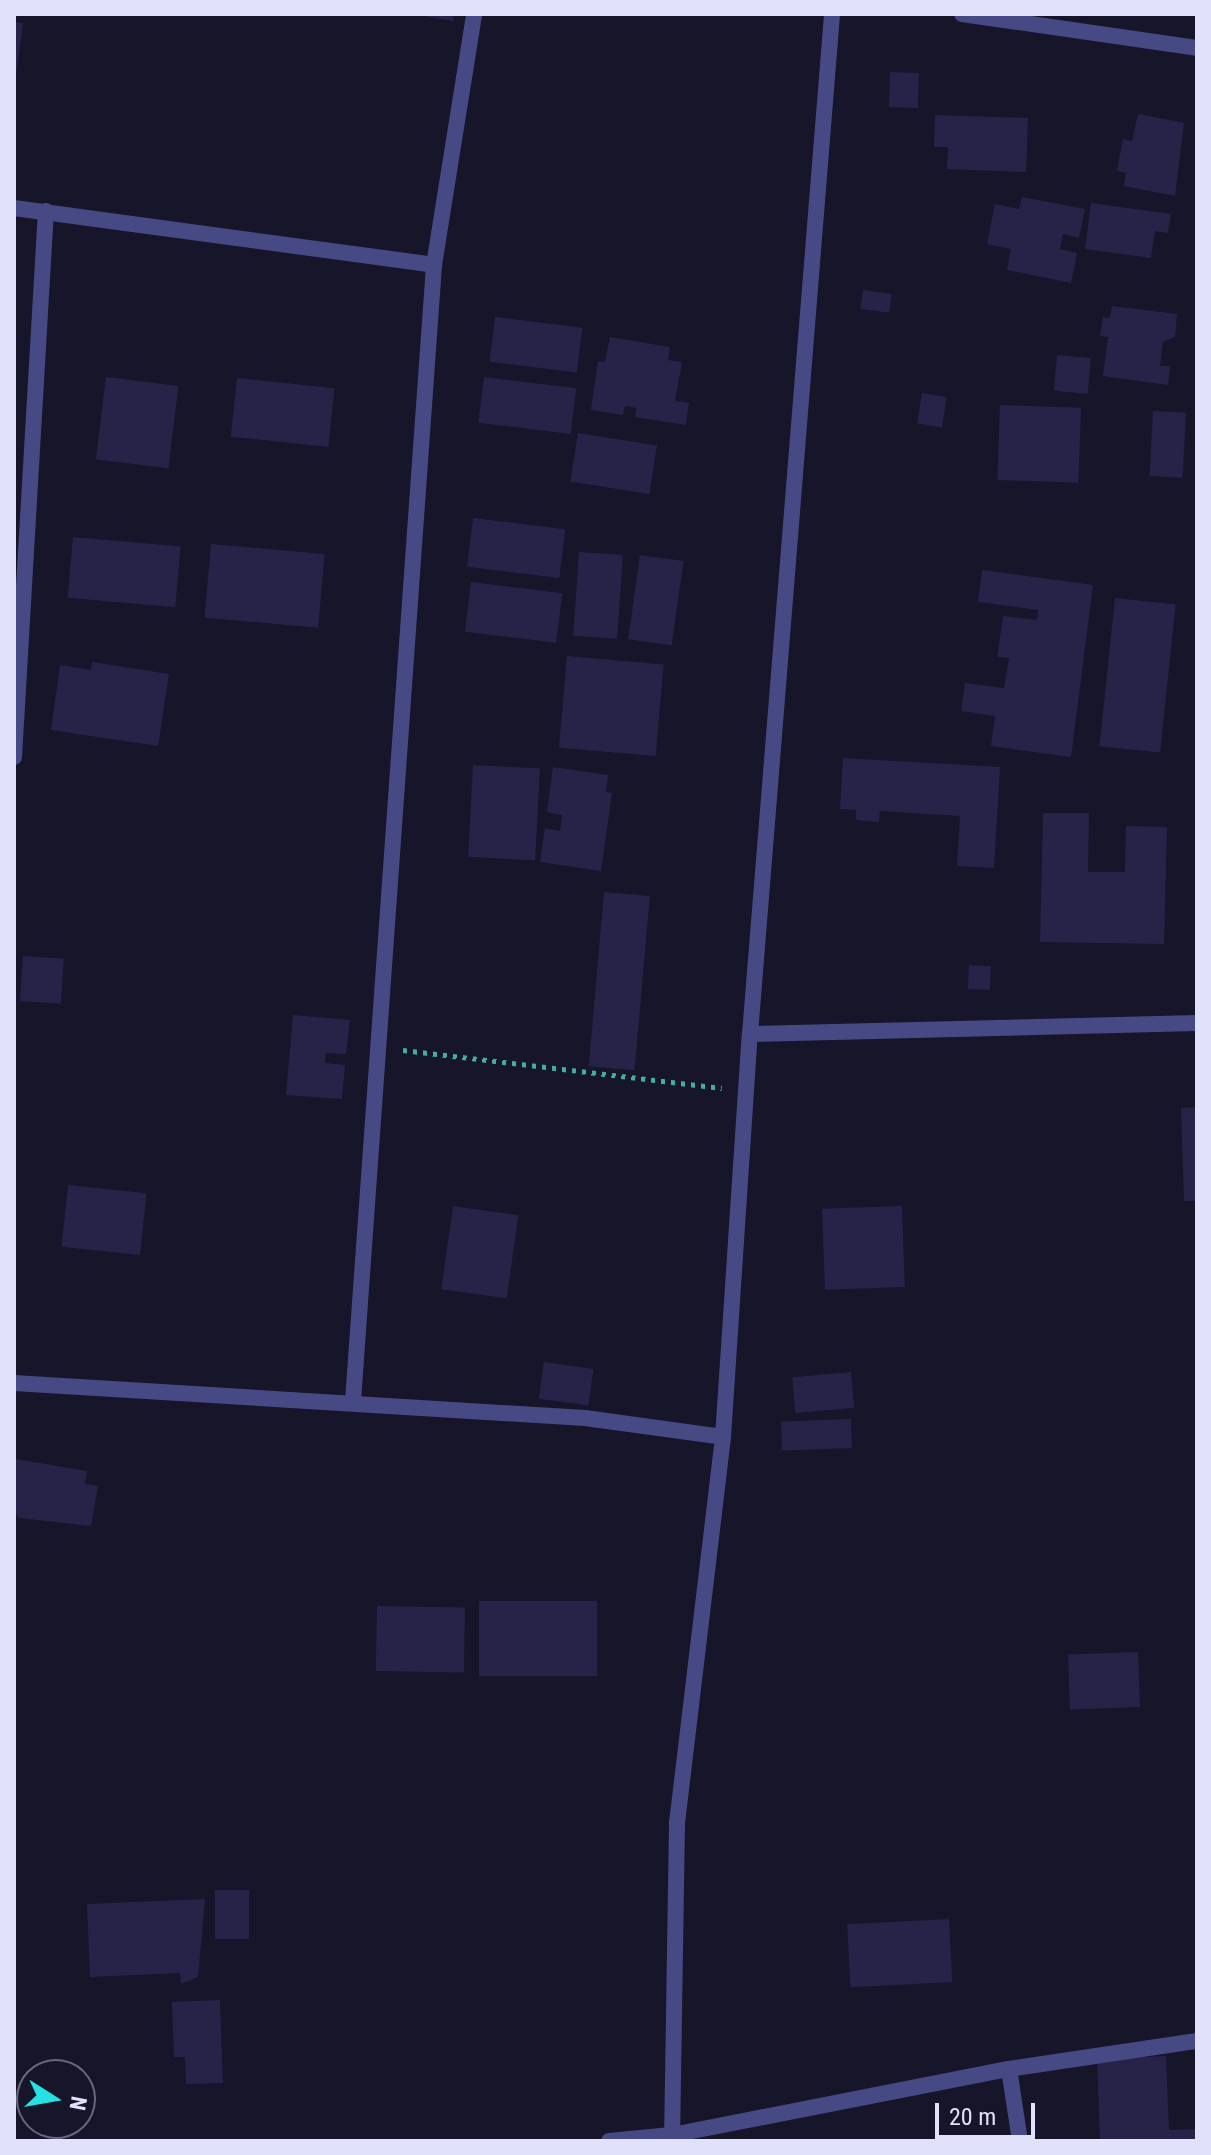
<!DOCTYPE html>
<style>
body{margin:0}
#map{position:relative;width:1211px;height:2155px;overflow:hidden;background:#16152a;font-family:"Roboto Condensed",sans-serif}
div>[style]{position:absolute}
.building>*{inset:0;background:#272348;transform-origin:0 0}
.path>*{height:5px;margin-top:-2.5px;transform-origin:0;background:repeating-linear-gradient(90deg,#41af9f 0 4px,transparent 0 10px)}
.minor>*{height:16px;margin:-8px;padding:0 8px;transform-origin:8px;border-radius:8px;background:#464983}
span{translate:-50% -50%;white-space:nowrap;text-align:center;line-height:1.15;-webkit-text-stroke:6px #16152a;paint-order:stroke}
.frame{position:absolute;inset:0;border:16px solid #e2e1fb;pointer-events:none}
.north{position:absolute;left:16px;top:2059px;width:80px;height:80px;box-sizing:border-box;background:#16152a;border:2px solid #68677e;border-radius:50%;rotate:101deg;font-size:22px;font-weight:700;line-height:32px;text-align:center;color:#e2e1fb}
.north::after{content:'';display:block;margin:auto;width:28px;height:36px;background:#26e1e3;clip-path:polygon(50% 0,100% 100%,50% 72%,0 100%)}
.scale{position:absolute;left:935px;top:2103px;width:100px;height:36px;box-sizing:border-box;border:4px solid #e2e1fb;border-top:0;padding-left:10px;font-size:24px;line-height:28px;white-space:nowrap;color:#e2e1fb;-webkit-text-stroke:6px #16152a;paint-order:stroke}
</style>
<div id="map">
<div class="building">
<i style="clip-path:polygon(412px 14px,454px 14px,453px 21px)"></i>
<i style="clip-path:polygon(14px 22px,23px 23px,16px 76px,14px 76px)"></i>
<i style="left:890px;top:72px;width:29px;height:35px;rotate:2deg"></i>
<i style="clip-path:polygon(1138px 114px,1184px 123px,1175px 196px,1124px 186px,1126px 173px,1117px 171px,1123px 139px,1132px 141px)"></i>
<i style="clip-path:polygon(935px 115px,1028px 118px,1026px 172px,947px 169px,948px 147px,934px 147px)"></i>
<i style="clip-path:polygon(1022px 197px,1085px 209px,1079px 238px,1063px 234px,1060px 249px,1077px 253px,1071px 283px,1007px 270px,1011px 249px,987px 244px,995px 204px,1019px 209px)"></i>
<i style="clip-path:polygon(1091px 203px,1171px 214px,1168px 233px,1155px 231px,1151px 258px,1085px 249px)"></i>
<i style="left:863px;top:290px;width:29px;height:19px;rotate:8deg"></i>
<i style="clip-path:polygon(1112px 306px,1177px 314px,1175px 337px,1163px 342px,1160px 366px,1170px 366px,1168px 385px,1103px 376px,1108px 337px,1100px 336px,1103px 317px,1110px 318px)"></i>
<i style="left:495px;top:317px;width:88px;height:45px;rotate:7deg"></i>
<i style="clip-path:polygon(610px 337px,670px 347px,668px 360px,682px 362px,675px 401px,689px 403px,686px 425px,635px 417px,636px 408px,625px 406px,623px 415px,591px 410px,598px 361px,605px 362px)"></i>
<i style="left:1057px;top:355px;width:34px;height:36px;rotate:5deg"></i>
<i style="left:106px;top:377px;width:73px;height:83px;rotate:7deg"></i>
<i style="left:484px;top:377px;width:93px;height:46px;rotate:7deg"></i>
<i style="left:237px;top:378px;width:98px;height:59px;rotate:6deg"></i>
<i style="left:922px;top:393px;width:25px;height:31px;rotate:9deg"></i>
<i style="left:1000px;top:405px;width:81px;height:75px;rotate:2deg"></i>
<i style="left:1153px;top:411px;width:33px;height:65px;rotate:3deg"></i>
<i style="left:578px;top:433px;width:80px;height:49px;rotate:9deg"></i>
<i style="left:473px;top:518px;width:93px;height:49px;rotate:7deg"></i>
<i style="left:73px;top:537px;width:108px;height:61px;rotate:5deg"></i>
<i style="left:211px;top:544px;width:114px;height:74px;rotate:5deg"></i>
<i style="left:579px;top:552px;width:44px;height:84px;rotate:4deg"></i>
<i style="left:640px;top:555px;width:44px;height:85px;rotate:8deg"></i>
<i style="clip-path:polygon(982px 570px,1093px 585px,1071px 757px,991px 746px,995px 716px,961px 711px,965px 683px,1004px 688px,1009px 658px,997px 657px,1003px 616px,1037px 620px,1038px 610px,978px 602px)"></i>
<i style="left:471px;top:582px;width:92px;height:50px;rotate:7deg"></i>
<i style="left:1115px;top:598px;width:61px;height:149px;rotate:6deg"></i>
<i style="left:567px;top:656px;width:97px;height:92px;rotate:5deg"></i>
<i style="clip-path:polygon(92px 662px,169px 674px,158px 746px,51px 730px,60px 665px,91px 670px)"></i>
<i style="clip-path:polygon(843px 758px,1000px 767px,994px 868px,957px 866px,960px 816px,880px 811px,879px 822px,856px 820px,856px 810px,840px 809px)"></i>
<i style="left:473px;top:765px;width:67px;height:92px;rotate:3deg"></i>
<i style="clip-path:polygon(553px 767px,608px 775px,606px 792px,612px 793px,601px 871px,540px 862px,545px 828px,560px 831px,562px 815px,547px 812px)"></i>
<i style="clip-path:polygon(1043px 813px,1089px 813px,1088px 872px,1125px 872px,1126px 826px,1167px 827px,1164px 944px,1040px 942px)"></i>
<i style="left:604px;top:892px;width:46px;height:175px;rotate:5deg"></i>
<i style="left:23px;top:956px;width:41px;height:45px;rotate:4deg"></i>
<i style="left:969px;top:965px;width:22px;height:24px;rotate:3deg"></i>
<i style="clip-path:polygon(293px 1015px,350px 1020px,346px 1054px,326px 1053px,325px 1063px,345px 1065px,342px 1099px,286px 1095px)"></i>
<i style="clip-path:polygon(1197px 1107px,1197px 1201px,1184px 1201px,1181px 1108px)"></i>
<i style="left:68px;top:1185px;width:79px;height:62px;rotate:6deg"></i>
<i style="left:453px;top:1206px;width:66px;height:84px;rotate:8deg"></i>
<i style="left:902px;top:1206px;width:81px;height:80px;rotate:88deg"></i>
<i style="left:544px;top:1362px;width:50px;height:37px;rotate:8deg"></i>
<i style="left:851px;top:1372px;width:36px;height:59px;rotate:85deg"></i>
<i style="left:851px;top:1419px;width:29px;height:70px;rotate:88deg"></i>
<i style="clip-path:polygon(16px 1459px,87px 1471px,85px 1484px,98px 1486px,91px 1526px,19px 1518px,14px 1512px)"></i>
<i style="left:479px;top:1601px;width:118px;height:75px"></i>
<i style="left:377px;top:1606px;width:88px;height:65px;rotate:1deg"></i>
<i style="left:1138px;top:1652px;width:55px;height:70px;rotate:88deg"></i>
<i style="left:215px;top:1890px;width:34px;height:49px"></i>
<i style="clip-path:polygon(205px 1899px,198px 1977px,181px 1984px,180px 1973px,90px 1977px,87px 1904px)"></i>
<i style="left:949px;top:1919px;width:63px;height:102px;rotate:87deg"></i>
<i style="clip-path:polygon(220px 2000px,223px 2083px,186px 2084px,185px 2057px,174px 2057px,172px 2002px)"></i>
<i style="clip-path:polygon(1166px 2056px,1169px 2130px,1197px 2129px,1197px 2141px,1100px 2141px,1097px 2059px)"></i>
</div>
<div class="path">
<i style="left:403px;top:1050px;width:321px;rotate:6.8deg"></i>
</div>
<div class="minor">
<i style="left:962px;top:14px;width:237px;rotate:8.2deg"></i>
<i style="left:14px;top:208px;width:424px;rotate:7.7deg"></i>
<i style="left:14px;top:757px;width:547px;rotate:-86.65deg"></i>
<i style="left:750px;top:1034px;width:447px;rotate:-1.4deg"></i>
<i style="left:14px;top:1383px;width:572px;rotate:3.51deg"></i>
<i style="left:585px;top:1418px;width:139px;rotate:7.8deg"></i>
<i style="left:353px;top:1401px;width:1139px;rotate:-85.92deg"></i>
<i style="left:434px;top:265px;width:254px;rotate:-80.9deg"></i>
<i style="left:1009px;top:2069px;width:73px;rotate:81.3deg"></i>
<i style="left:609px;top:2141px;width:63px;rotate:-5.4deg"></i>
<i style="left:672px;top:2135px;width:343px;rotate:-11.1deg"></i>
<i style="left:1009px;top:2069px;width:190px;rotate:-8.5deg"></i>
<i style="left:672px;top:2141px;width:318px;rotate:-89.1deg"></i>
<i style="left:677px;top:1823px;width:389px;rotate:-83.2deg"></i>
<i style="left:723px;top:1437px;width:404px;rotate:-86.2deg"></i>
<i style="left:750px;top:1034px;width:1023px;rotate:-85.4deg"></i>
</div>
<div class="frame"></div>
<div class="north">N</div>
<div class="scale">20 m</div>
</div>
